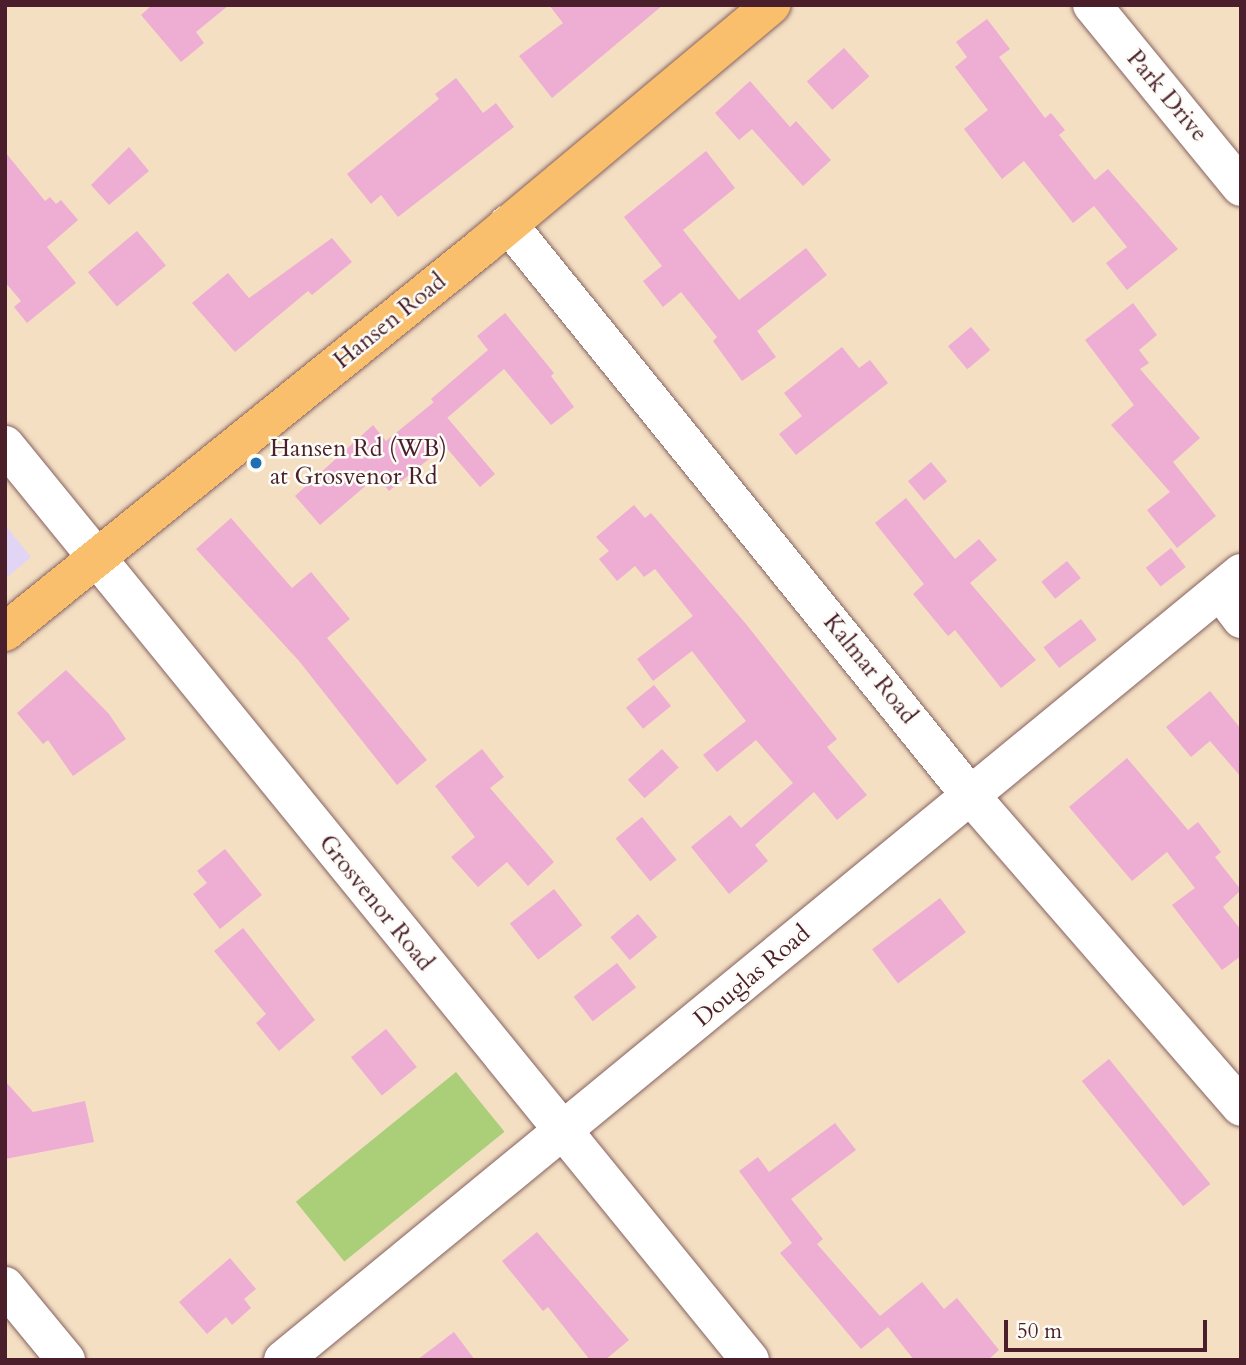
<!DOCTYPE html>
<style>
body{margin:0}
#map{position:relative;width:1246px;height:1365px;overflow:hidden;background:#f4dfc3;font-family:Cardo,serif}
div>[style]{position:absolute}
.built>*{inset:0;background:#e1d4f4}
.green>*{inset:0;background:#aacf78;transform-origin:0 0}
.building>*{inset:0;background:#eeadd3;transform-origin:0 0}
.roads{filter:drop-shadow(0 0 2px #866260) drop-shadow(0 0 2px #866260)}
.minor>*{height:38px;margin:-19px;padding:0 19px;transform-origin:19px;border-radius:19px;background:#fff}
.major>*{height:38px;margin:-19px;padding:0 19px;transform-origin:19px;border-radius:19px;background:#f9bf6d}
.dots>*{width:19px;height:19px;translate:-50% -50%;box-sizing:border-box;border:4px solid #fdfcf7;border-radius:50%}
span{translate:-50% -50%;white-space:nowrap;text-align:center;line-height:1.15;-webkit-text-stroke:5px #fdfcf7;paint-order:stroke}
.street-label{font-size:24px;color:#4a1f2b}
.poi-label{font-size:24px;color:#4a1f2b}
.left{translate:0 -50%;text-align:left}
.frame{position:absolute;inset:0;border:7px solid #4a1f2b;pointer-events:none}
.scale{position:absolute;left:1004px;top:1320px;width:203px;height:32px;box-sizing:border-box;border:4px solid #4a1f2b;border-top:0;padding-left:9px;font-size:21px;line-height:24px;white-space:nowrap;color:#4a1f2b;-webkit-text-stroke:5px #fdfcf7;paint-order:stroke}
</style>
<div id="map">
<div class="built">
<i style="clip-path:polygon(5px 525px,31px 557px,5px 579px)"></i>
</div>
<div class="green">
<i style="left:456px;top:1072px;width:77px;height:206px;rotate:51deg"></i>
</div>
<div class="building">
<i style="clip-path:polygon(152px 5px,229px 5px,196px 32px,204px 43px,181px 62px,141px 15px)"></i>
<i style="clip-path:polygon(549px 5px,663px 5px,552px 98px,519px 56px,563px 23px)"></i>
<i style="clip-path:polygon(987px 19px,1010px 49px,999px 57px,1045px 118px,1051px 113px,1065px 130px,1059px 135px,1095px 180px,1108px 169px,1178px 249px,1127px 290px,1106px 263px,1127px 247px,1094px 206px,1073px 223px,1024px 161px,1002px 179px,964px 129px,988px 110px,955px 67px,967px 57px,956px 42px)"></i>
<i style="left:844px;top:48px;width:38px;height:50px;rotate:48deg"></i>
<i style="clip-path:polygon(456px 78px,483px 113px,496px 103px,514px 127px,398px 217px,381px 195px,371px 204px,347px 174px,439px 99px,435px 94px)"></i>
<i style="clip-path:polygon(750px 81px,790px 127px,796px 121px,831px 160px,803px 186px,752px 129px,739px 140px,715px 113px)"></i>
<i style="clip-path:polygon(129px 147px,149px 171px,109px 205px,91px 185px)"></i>
<i style="clip-path:polygon(706px 151px,735px 188px,683px 230px,739px 300px,806px 248px,827px 275px,757px 331px,776px 357px,742px 381px,713px 341px,717px 337px,681px 292px,663px 307px,643px 281px,662px 266px,624px 217px)"></i>
<i style="clip-path:polygon(5px 152px,45px 201px,50px 197px,56px 204px,61px 200px,78px 220px,47px 247px,76px 283px,27px 323px,14px 307px,21px 301px,5px 282px)"></i>
<i style="left:137px;top:231px;width:45px;height:64px;rotate:50deg"></i>
<i style="clip-path:polygon(332px 238px,352px 262px,312px 295px,308px 291px,235px 352px,192px 303px,228px 273px,249px 298px)"></i>
<i style="clip-path:polygon(1133px 303px,1157px 335px,1139px 350px,1149px 363px,1140px 369px,1200px 438px,1173px 462px,1216px 516px,1177px 548px,1147px 510px,1170px 492px,1111px 425px,1134px 405px,1085px 340px)"></i>
<i style="clip-path:polygon(505px 313px,554px 373px,551px 376px,574px 407px,551px 425px,504px 369px,447px 418px,431px 399px,488px 350px,477px 336px)"></i>
<i style="left:971px;top:327px;width:30px;height:30px;rotate:50deg"></i>
<i style="clip-path:polygon(842px 347px,859px 368px,870px 360px,888px 383px,796px 455px,779px 434px,802px 416px,784px 393px)"></i>
<i style="clip-path:polygon(434px 402px,495px 474px,480px 487px,445px 446px,389px 491px,377px 476px,320px 525px,295px 496px,373px 425px,386px 441px)"></i>
<i style="left:931px;top:462px;width:25px;height:30px;rotate:50deg"></i>
<i style="clip-path:polygon(906px 498px,955px 559px,979px 539px,997px 560px,970px 583px,1036px 660px,1001px 688px,955px 630px,948px 636px,913px 594px,924px 584px,875px 523px)"></i>
<i style="clip-path:polygon(634px 505px,645px 518px,651px 513px,746px 624px,837px 739px,827px 747px,867px 795px,837px 820px,814px 792px,755px 845px,768px 861px,729px 894px,691px 847px,730px 815px,741px 828px,793px 783px,756px 740px,717px 772px,703px 755px,746px 721px,692px 651px,653px 681px,637px 659px,693px 616px,655px 569px,644px 577px,635px 566px,617px 581px,599px 559px,609px 551px,596px 537px)"></i>
<i style="clip-path:polygon(231px 518px,292px 588px,311px 572px,350px 619px,327px 638px,427px 760px,397px 785px,299px 661px,196px 549px)"></i>
<i style="left:1171px;top:548px;width:24px;height:32px;rotate:52deg"></i>
<i style="left:1067px;top:561px;width:22px;height:33px;rotate:51deg"></i>
<i style="left:1081px;top:619px;width:26px;height:47px;rotate:53deg"></i>
<i style="clip-path:polygon(66px 670px,109px 714px,126px 739px,73px 776px,48px 740px,43px 744px,17px 713px)"></i>
<i style="left:654px;top:685px;width:27px;height:36px;rotate:51deg"></i>
<i style="clip-path:polygon(1210px 691px,1241px 729px,1241px 777px,1210px 741px,1191px 757px,1166px 727px)"></i>
<i style="clip-path:polygon(482px 749px,504px 777px,490px 788px,554px 862px,528px 886px,507px 862px,478px 887px,451px 857px,475px 837px,435px 786px)"></i>
<i style="left:662px;top:749px;width:25px;height:46px;rotate:48deg"></i>
<i style="clip-path:polygon(1127px 758px,1188px 830px,1198px 822px,1221px 852px,1215px 857px,1241px 890px,1223px 907px,1241px 930px,1241px 956px,1222px 970px,1172px 905px,1195px 888px,1167px 852px,1132px 881px,1069px 807px)"></i>
<i style="left:642px;top:817px;width:55px;height:34px;rotate:51deg"></i>
<i style="clip-path:polygon(225px 849px,262px 895px,220px 929px,193px 894px,207px 883px,197px 871px)"></i>
<i style="left:554px;top:889px;width:46px;height:56px;rotate:52deg"></i>
<i style="left:940px;top:898px;width:43px;height:85px;rotate:53deg"></i>
<i style="left:638px;top:914px;width:30px;height:36px;rotate:50deg"></i>
<i style="clip-path:polygon(243px 928px,315px 1020px,279px 1051px,256px 1023px,266px 1014px,214px 951px)"></i>
<i style="left:617px;top:963px;width:31px;height:55px;rotate:52deg"></i>
<i style="left:386px;top:1029px;width:49px;height:45px;rotate:51deg"></i>
<i style="left:1109px;top:1059px;width:161px;height:35px;rotate:51deg"></i>
<i style="clip-path:polygon(5px 1081px,33px 1112px,85px 1101px,94px 1142px,5px 1159px)"></i>
<i style="clip-path:polygon(835px 1123px,856px 1150px,791px 1199px,823px 1239px,817px 1244px,880px 1316px,922px 1282px,944px 1309px,957px 1298px,999px 1350px,988px 1360px,914px 1360px,888px 1327px,861px 1349px,780px 1253px,792px 1243px,739px 1171px,758px 1157px,769px 1172px)"></i>
<i style="clip-path:polygon(537px 1232px,629px 1340px,605px 1360px,590px 1360px,548px 1307px,543px 1311px,502px 1261px)"></i>
<i style="clip-path:polygon(230px 1258px,256px 1289px,244px 1299px,251px 1308px,232px 1325px,226px 1317px,207px 1334px,179px 1302px)"></i>
<i style="clip-path:polygon(454px 1332px,475px 1360px,417px 1360px)"></i>
</div>
<div class="roads">
<div class="minor">
<i style="left:1092px;top:5px;width:235px;rotate:50.7deg"></i>
<i style="left:508px;top:224px;width:734px;rotate:51.02deg"></i>
<i style="left:970px;top:795px;width:413px;rotate:49deg"></i>
<i style="left:5px;top:445px;width:1180px;rotate:50.85deg"></i>
<i style="left:1221px;top:592px;width:34px;rotate:53deg"></i>
<i style="left:5px;top:1286px;width:96px;rotate:50.5deg"></i>
<i style="left:283px;top:1360px;width:1240px;rotate:-39.4deg"></i>
</div>
<div class="major">
<i style="left:5px;top:632px;width:614px;rotate:-38.92deg"></i>
<i style="left:483px;top:246px;width:376px;rotate:-39.9deg"></i>
</div>
</div>
<div class="dots">
<i style="left:256px;top:463px;background:#1f6fb2"></i>
</div>
<div class="street-label">
<span style="left:1167px;top:96px;rotate:50deg">Park Drive</span>
<span style="left:390px;top:321px;rotate:-39deg">Hansen Road</span>
<span style="left:870px;top:669px;rotate:51deg">Kalmar Road</span>
<span style="left:376px;top:903px;rotate:51deg">Grosvenor Road</span>
<span style="left:752px;top:976px;rotate:-40deg">Douglas Road</span>
</div>
<div class="poi-label">
<span class="left" style="left:270px;top:463px">Hansen Rd (WB)<br>at Grosvenor Rd</span>
</div>
<div class="frame"></div>
<div class="scale">50 m</div>
</div>
